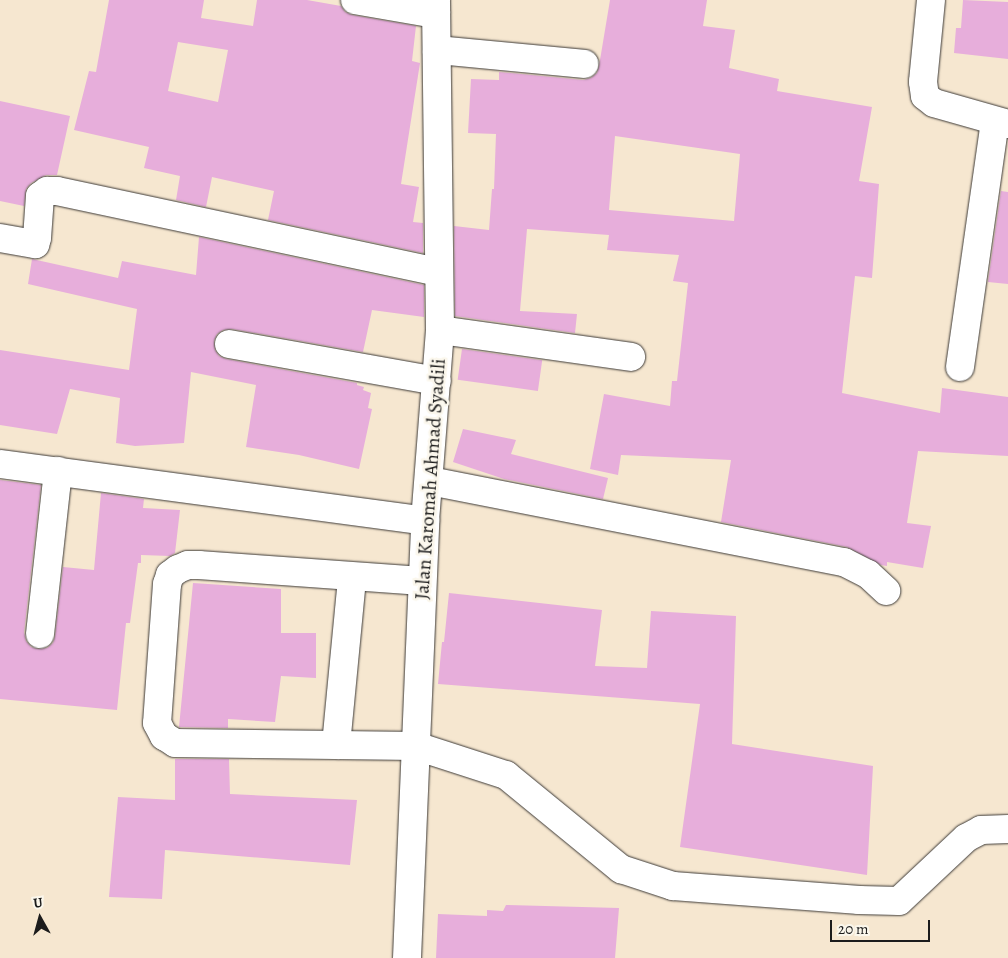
<!DOCTYPE html>
<style>
body{margin:0}
#map{position:relative;width:1008px;height:958px;overflow:hidden;background:#f6e7d0;font-family:Alegreya,serif}
div>[style]{position:absolute}
.building>*{inset:0;background:#e7aedb;transform-origin:0 0}
.roads{filter:drop-shadow(0 0 1px #3d3a37) drop-shadow(0 0 1px #3d3a37)}
.minor>*{height:28px;margin:-14px;padding:0 14px;transform-origin:14px;border-radius:14px;background:#fff}
span{translate:-50% -50%;white-space:nowrap;text-align:center;line-height:1.15;-webkit-text-stroke:5px #fbf7ec;paint-order:stroke}
.street-label{font-size:20px;color:#1c1c1c}
.north{position:absolute;left:15px;top:893px;width:50px;height:50px;-webkit-text-stroke:4px #fbf7ec;paint-order:stroke;rotate:353deg;font-size:14px;font-weight:700;line-height:20px;text-align:center;color:#1c1c1c}
.north::after{content:'';display:block;margin:auto;width:18px;height:22px;background:#1c1c1c;clip-path:polygon(50% 0,100% 100%,50% 72%,0 100%)}
.scale{position:absolute;left:830px;top:920px;width:100px;height:22px;box-sizing:border-box;border:2px solid #1c1c1c;border-top:0;padding-left:6px;font-size:15px;line-height:18px;white-space:nowrap;color:#1c1c1c;-webkit-text-stroke:4px #fbf7ec;paint-order:stroke}
</style>
<div id="map">
<div class="building">
<i style="clip-path:polygon(evenodd,109px 0,204px 0,201px 18px,253px 26px,257px 0,307px 0,341px 6px,345px 12px,352px 15px,416px 26px,412px 61px,420px 63px,401px 184px,419px 187px,413px 222px,423px 223px,423px 253px,268px 220px,274px 191px,212px 177px,206px 207px,176px 200px,180px 176px,144px 168px,149px 147px,74px 130px,89px 71px,96px 72px,109px 0,178px 42px,228px 50px,218px 102px,168px 91px,178px 42px)"></i>
<i style="clip-path:polygon(evenodd,610px 0,707px 0,703px 26px,735px 30px,729px 68px,779px 79px,777px 91px,872px 107px,859px 181px,879px 184px,872px 278px,855px 276px,842px 393px,940px 413px,942px 388px,1008px 397px,1008px 456px,918px 451px,907px 523px,931px 526px,923px 568px,887px 562px,887px 566px,881px 565px,847px 547px,721px 522px,731px 460px,621px 455px,618px 475px,590px 469px,604px 394px,670px 406px,672px 381px,677px 381px,688px 283px,673px 281px,679px 255px,607px 250px,609px 235px,527px 229px,520px 311px,577px 314px,575px 333px,455px 316px,454px 226px,489px 230px,492px 189px,494px 189px,496px 134px,468px 133px,471px 79px,499px 80px,499px 72px,583px 80px,591px 78px,597px 73px,599px 66px,610px 0,615px 136px,740px 154px,734px 221px,609px 210px,615px 136px)"></i>
<i style="clip-path:polygon(963px 0,1008px 2px,1008px 59px,954px 53px,956px 28px,961px 28px)"></i>
<i style="clip-path:polygon(0 101px,70px 116px,57px 175px,46px 175px,31px 183px,26px 189px,24px 206px,0 201px)"></i>
<i style="clip-path:polygon(1001px 191px,1008px 192px,1008px 284px,988px 282px)"></i>
<i style="clip-path:polygon(199px 237px,424px 285px,424px 317px,372px 310px,363px 352px,232px 329px,223px 330px,217px 334px,214px 341px,215px 350px,219px 356px,226px 359px,357px 383px,357px 385px,364px 387px,363px 390px,371px 393px,368px 408px,372px 409px,359px 469px,299px 455px,246px 447px,256px 385px,191px 372px,184px 443px,135px 446px,116px 443px,120px 398px,70px 389px,57px 434px,0 425px,0 350px,129px 370px,137px 309px,28px 284px,32px 259px,118px 278px,122px 261px,196px 275px)"></i>
<i style="left:462px;top:349px;width:81px;height:31px;rotate:8deg"></i>
<i style="clip-path:polygon(463px 429px,516px 440px,511px 454px,608px 478px,603px 499px,504px 479px,453px 462px)"></i>
<i style="clip-path:polygon(0 480px,41px 485px,24px 632px,26px 641px,31px 647px,38px 649px,47px 648px,53px 643px,55px 636px,63px 567px,94px 570px,101px 493px,144px 499px,143px 508px,180px 510px,175px 553px,170px 556px,141px 555px,141px 563px,138px 563px,130px 623px,126px 623px,117px 710px,0 699px)"></i>
<i style="clip-path:polygon(193px 583px,281px 589px,281px 633px,316px 633px,316px 678px,281px 676px,275px 722px,228px 719px,228px 728px,179px 727px)"></i>
<i style="clip-path:polygon(449px 593px,602px 610px,595px 666px,647px 668px,651px 611px,736px 616px,732px 744px,873px 766px,867px 875px,680px 847px,700px 704px,438px 684px,442px 642px,444px 642px)"></i>
<i style="clip-path:polygon(175px 759px,229px 759px,230px 794px,357px 800px,350px 865px,165px 850px,162px 899px,109px 897px,118px 797px,175px 800px)"></i>
<i style="clip-path:polygon(506px 905px,619px 908px,615px 958px,436px 958px,438px 914px,487px 916px,487px 910px,503px 911px)"></i>
</div>
<div class="roads">
<div class="minor">
<i style="left:355px;top:0;width:82px;rotate:9.8deg"></i>
<i style="left:931px;top:0;width:82px;rotate:95.6deg"></i>
<i style="left:923px;top:82px;width:14px;rotate:82deg"></i>
<i style="left:925px;top:96px;width:11px;rotate:38deg"></i>
<i style="left:934px;top:103px;width:77px;rotate:15.8deg"></i>
<i style="left:437px;top:50px;width:148px;rotate:5.4deg"></i>
<i style="left:0;top:238px;width:36px;rotate:10deg"></i>
<i style="left:35px;top:244px;width:6px;rotate:-72deg"></i>
<i style="left:37px;top:238px;width:42px;rotate:-85.9deg"></i>
<i style="left:40px;top:196px;width:9px;rotate:-36deg"></i>
<i style="left:47px;top:191px;width:10px"></i>
<i style="left:57px;top:191px;width:390px;rotate:12deg"></i>
<i style="left:440px;top:330px;width:193px;rotate:8deg"></i>
<i style="left:229px;top:344px;width:211px;rotate:10.1deg"></i>
<i style="left:960px;top:367px;width:248px;rotate:-81.9deg"></i>
<i style="left:0;top:464px;width:429px;rotate:7.6deg"></i>
<i style="left:430px;top:481px;width:422px;rotate:11.1deg"></i>
<i style="left:844px;top:562px;width:27px;rotate:27deg"></i>
<i style="left:868px;top:574px;width:25px;rotate:43deg"></i>
<i style="left:422px;top:581px;width:224px;rotate:-175.9deg"></i>
<i style="left:199px;top:565px;width:11px;rotate:180deg"></i>
<i style="left:188px;top:565px;width:11px;rotate:158deg"></i>
<i style="left:178px;top:569px;width:10px;rotate:143deg"></i>
<i style="left:170px;top:575px;width:9px;rotate:108deg"></i>
<i style="left:167px;top:584px;width:139px;rotate:94.1deg"></i>
<i style="left:157px;top:723px;width:15px;rotate:62deg"></i>
<i style="left:164px;top:736px;width:13px;rotate:32deg"></i>
<i style="left:175px;top:743px;width:241px;rotate:0.7deg"></i>
<i style="left:416px;top:746px;width:95px;rotate:17.9deg"></i>
<i style="left:506px;top:775px;width:149px;rotate:39.3deg"></i>
<i style="left:621px;top:869px;width:55px;rotate:18.1deg"></i>
<i style="left:673px;top:886px;width:187px;rotate:4.3deg"></i>
<i style="left:859px;top:900px;width:40px;rotate:1.4deg"></i>
<i style="left:899px;top:901px;width:92px;rotate:-43.2deg"></i>
<i style="left:966px;top:838px;width:17px;rotate:-28deg"></i>
<i style="left:981px;top:830px;width:27px;rotate:-2deg"></i>
<i style="left:40px;top:634px;width:164px;rotate:-83.7deg"></i>
<i style="left:336px;top:745px;width:168px;rotate:-84.5deg"></i>
<i style="left:407px;top:958px;width:437px;rotate:-87.6deg"></i>
<i style="left:425px;top:521px;width:192px;rotate:-85.5deg"></i>
<i style="left:440px;top:330px;width:330px;rotate:-90.7deg"></i>
</div>
</div>
<div class="street-label">
<span style="left:430px;top:479px;rotate:-86deg">Jalan Karomah Ahmad Syadili</span>
</div>
<div class="north">U</div>
<div class="scale">20 m</div>
</div>
